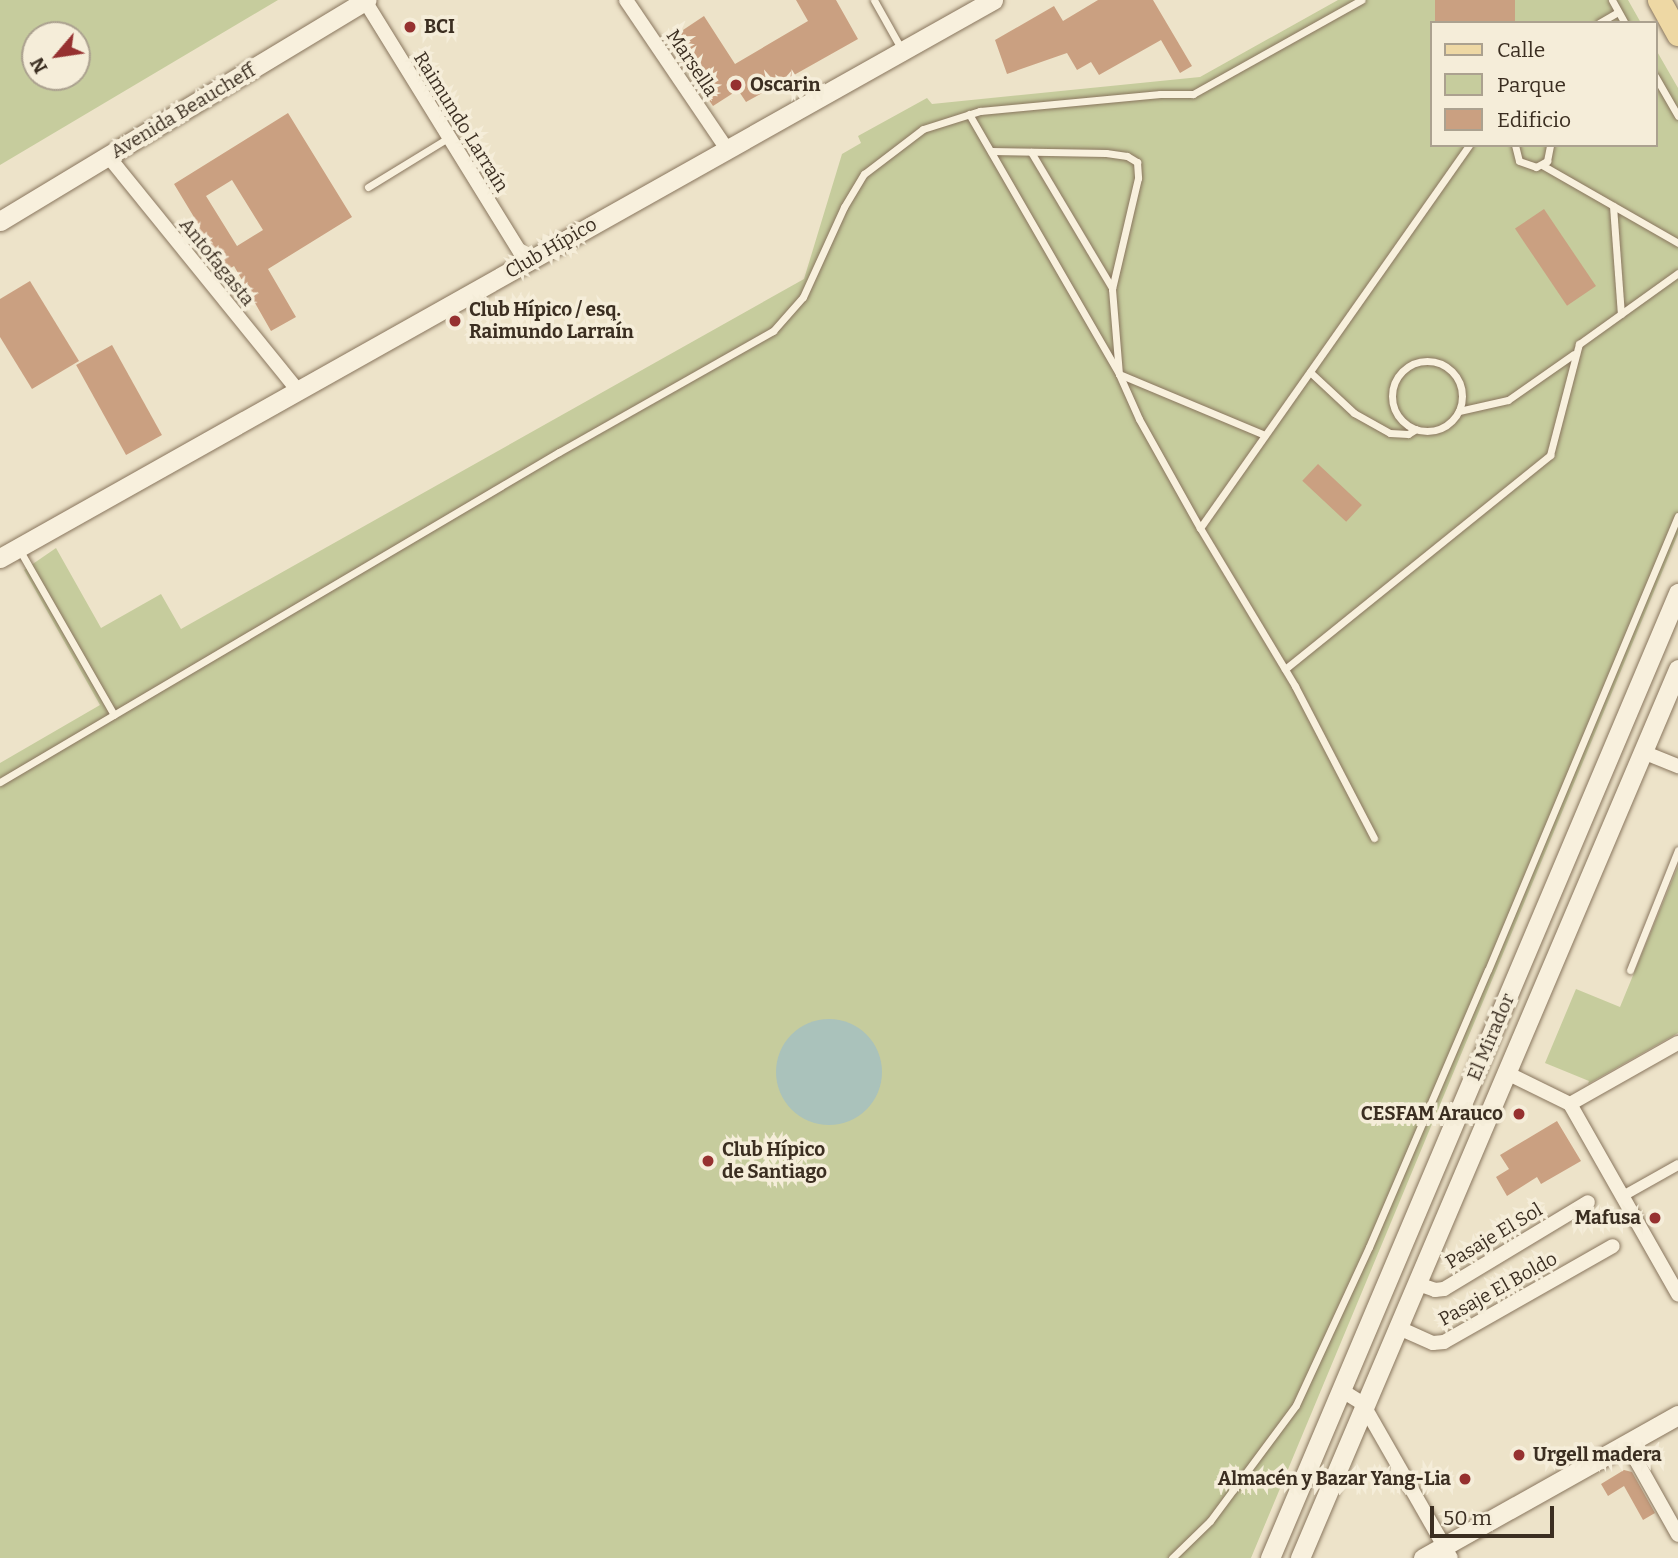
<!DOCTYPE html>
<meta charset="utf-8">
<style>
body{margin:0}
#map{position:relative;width:1678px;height:1558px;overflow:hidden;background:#ede3c9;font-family:Bitter,serif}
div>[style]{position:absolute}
.green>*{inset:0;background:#c6cc9d}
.water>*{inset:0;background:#aac2bb}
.round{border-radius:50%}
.building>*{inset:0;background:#caa081;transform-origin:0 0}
.roads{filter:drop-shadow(0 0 2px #89765e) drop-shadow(0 0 2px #89765e)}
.service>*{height:7px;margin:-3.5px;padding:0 3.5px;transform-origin:3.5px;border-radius:3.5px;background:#f8f0dd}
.service>.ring{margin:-3.5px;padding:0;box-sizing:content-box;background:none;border:7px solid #f8f0dd;border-radius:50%}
.pedestrian>*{height:10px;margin:-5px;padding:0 5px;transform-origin:5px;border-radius:5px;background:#f8f0dd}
.minor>*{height:14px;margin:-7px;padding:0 7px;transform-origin:7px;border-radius:7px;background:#f8f0dd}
.secondary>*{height:19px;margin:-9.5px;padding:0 9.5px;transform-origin:9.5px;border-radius:9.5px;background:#f8f0dd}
.primary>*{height:23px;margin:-11.5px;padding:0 11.5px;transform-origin:11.5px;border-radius:11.5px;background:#eed8a4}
.dots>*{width:19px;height:19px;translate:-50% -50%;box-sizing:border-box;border:4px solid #f5edd9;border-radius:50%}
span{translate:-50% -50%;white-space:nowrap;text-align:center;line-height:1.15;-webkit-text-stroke:7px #f5edd9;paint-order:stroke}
.poi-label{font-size:19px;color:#3b2e21;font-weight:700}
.left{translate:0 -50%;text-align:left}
.right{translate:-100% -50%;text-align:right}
.street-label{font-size:19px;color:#3b2e21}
.legend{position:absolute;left:1430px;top:21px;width:228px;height:126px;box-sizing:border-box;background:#f5edd9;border:2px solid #aba18f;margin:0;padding:9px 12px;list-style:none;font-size:21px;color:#3b2e21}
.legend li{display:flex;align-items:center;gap:14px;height:35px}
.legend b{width:35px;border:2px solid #aba18f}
.north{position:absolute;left:21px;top:21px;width:70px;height:70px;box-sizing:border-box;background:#f5edd9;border:2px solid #aba18f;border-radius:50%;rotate:241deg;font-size:19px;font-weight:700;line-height:28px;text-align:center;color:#3b2e21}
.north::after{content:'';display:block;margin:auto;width:24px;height:32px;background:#963130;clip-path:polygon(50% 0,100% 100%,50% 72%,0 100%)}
.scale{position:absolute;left:1430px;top:1506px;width:124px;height:32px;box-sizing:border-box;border:4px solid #3b2e21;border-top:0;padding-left:9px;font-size:21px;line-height:24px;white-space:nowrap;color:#3b2e21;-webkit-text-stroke:5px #f5edd9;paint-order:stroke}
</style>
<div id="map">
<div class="green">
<i style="clip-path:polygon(evenodd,0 0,278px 0,0 165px,0 0,35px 35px,77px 35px,77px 77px,35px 77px,35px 35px)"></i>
<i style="clip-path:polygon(1338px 0,1628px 0,1641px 23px,1431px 23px,1431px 145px,1655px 145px,1655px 48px,1678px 88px,1678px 534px,1251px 1558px,0 1558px,0 763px,100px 705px,24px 570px,56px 548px,101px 628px,161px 594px,181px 629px,804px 279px,842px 154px,861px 143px,858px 136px,927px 98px,932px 104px,1200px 77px)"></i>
<i style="clip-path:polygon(1678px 866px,1678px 1033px,1588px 1084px,1589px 1081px,1545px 1063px,1576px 989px,1620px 1007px)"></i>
</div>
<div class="water">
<i class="round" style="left:776px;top:1019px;width:106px;height:106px"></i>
</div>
<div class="building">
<i style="clip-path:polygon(796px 0,836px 0,858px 39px,746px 102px,738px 90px,713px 106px,668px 40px,704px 16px,735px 64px,808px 21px)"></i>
<i style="clip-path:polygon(1098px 0,1153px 0,1192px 66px,1180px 73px,1161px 40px,1099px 75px,1091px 62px,1077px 70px,1067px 53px,1007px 74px,995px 40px,1054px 6px,1063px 21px)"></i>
<i style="left:1435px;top:0;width:80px;height:24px"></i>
<i style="clip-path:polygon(evenodd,288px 113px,352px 217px,268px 269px,296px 317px,271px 331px,234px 266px,223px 273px,196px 230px,200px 227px,174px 184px,288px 113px,232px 180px,263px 230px,237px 246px,206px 196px,232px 180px)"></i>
<i style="left:1544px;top:209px;width:93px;height:35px;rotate:56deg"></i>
<i style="clip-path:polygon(30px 281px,79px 361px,32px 389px,0 337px,0 299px)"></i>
<i style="left:112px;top:345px;width:103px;height:41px;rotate:61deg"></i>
<i style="left:1318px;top:464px;width:60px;height:23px;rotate:43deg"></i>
<i style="clip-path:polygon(1557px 1121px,1581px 1161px,1541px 1184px,1537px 1177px,1507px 1196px,1496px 1177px,1509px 1169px,1500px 1155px)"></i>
<i style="clip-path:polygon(1624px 1470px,1632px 1472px,1655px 1513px,1643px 1520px,1624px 1486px,1608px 1496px,1601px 1484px)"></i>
</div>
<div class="roads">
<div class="service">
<i style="left:874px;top:0;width:57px;rotate:60.8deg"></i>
<i style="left:1612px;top:0;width:26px;rotate:61deg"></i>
<i style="left:1599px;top:23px;width:22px;rotate:-30deg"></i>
<i style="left:1655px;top:76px;width:46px;rotate:60.1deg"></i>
<i style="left:969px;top:114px;width:300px;rotate:60deg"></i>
<i style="left:1119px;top:374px;width:49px;rotate:66deg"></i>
<i style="left:1139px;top:419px;width:125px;rotate:60.8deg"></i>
<i style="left:1515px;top:145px;width:16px;rotate:76deg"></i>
<i style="left:1519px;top:161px;width:18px;rotate:19deg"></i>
<i style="left:1536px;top:167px;width:13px;rotate:-29deg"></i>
<i style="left:1547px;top:161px;width:16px;rotate:-79deg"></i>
<i style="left:991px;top:151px;width:115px;rotate:1deg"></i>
<i style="left:1106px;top:153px;width:21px;rotate:8deg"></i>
<i style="left:1127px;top:156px;width:12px;rotate:31deg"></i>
<i style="left:1137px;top:162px;width:16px;rotate:86deg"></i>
<i style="left:1138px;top:178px;width:114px;rotate:103.2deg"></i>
<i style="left:1112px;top:289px;width:85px;rotate:85.3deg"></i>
<i style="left:1119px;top:374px;width:158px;rotate:22.7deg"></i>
<i style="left:1031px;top:152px;width:158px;rotate:59.2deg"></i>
<i style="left:1542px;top:165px;width:157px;rotate:29.8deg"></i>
<i style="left:368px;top:187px;width:94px;rotate:-31.5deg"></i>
<i style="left:1613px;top:206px;width:108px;rotate:85.8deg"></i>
<i class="ring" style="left:1392px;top:361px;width:63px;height:63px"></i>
<i style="left:1310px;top:372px;width:60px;rotate:43deg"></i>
<i style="left:1354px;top:413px;width:41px;rotate:29.1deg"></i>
<i style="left:1390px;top:433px;width:18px;rotate:3deg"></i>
<i style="left:1408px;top:434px;width:9px;rotate:-32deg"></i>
<i style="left:1459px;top:411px;width:50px;rotate:-12.7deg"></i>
<i style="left:1508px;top:400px;width:80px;rotate:-34.9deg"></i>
<i style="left:19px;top:549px;width:191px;rotate:60.2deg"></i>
<i style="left:1285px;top:669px;width:341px;rotate:-38.9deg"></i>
<i style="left:1550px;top:455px;width:115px;rotate:-75.4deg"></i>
<i style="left:1579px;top:344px;width:122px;rotate:-35.6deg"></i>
<i style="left:0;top:782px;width:649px;rotate:-30.56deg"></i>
<i style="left:559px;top:452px;width:246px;rotate:-29.5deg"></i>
<i style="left:773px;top:331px;width:45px;rotate:-48.6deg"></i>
<i style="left:803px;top:297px;width:99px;rotate:-65.5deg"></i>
<i style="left:844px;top:207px;width:39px;rotate:-59deg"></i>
<i style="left:864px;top:174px;width:74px;rotate:-37.3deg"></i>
<i style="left:923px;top:129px;width:60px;rotate:-17.5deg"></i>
<i style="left:980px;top:111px;width:181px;rotate:-5.4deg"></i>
<i style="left:1160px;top:94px;width:33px"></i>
<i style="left:1193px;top:94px;width:193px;rotate:-29.2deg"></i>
<i style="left:1374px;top:838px;width:171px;rotate:-117.5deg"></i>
<i style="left:1295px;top:686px;width:184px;rotate:-121deg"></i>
<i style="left:1200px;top:528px;width:468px;rotate:-54.9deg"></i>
<i style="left:1630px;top:970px;width:129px;rotate:-68.2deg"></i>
<i style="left:1172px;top:1558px;width:53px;rotate:-44.2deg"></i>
<i style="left:1210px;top:1521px;width:144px;rotate:-53.4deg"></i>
<i style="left:1296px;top:1405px;width:174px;rotate:-65.2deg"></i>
<i style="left:1369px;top:1247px;width:301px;rotate:-66.8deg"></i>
<i style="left:1488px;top:970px;width:492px;rotate:-67.3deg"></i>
</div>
<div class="pedestrian">
<i style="left:1623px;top:1196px;width:63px;rotate:-29.4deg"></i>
</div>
<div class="minor">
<i style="left:626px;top:0;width:180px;rotate:55.9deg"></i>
<i style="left:365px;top:1px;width:307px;rotate:58.3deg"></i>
<i style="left:108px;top:156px;width:302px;rotate:51deg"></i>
<i style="left:1643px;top:752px;width:38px;rotate:22deg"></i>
<i style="left:1507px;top:1073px;width:70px;rotate:26.2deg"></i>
<i style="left:1570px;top:1104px;width:219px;rotate:60.4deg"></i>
<i style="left:1570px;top:1104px;width:124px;rotate:-29.5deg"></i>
<i style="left:1418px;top:1284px;width:18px;rotate:19deg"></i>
<i style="left:1435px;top:1290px;width:9px;rotate:-6deg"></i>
<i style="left:1444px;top:1289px;width:168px;rotate:-31.1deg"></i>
<i style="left:1399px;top:1328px;width:37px;rotate:24deg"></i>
<i style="left:1433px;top:1343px;width:11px;rotate:-5deg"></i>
<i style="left:1444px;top:1342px;width:194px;rotate:-29.6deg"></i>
<i style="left:1341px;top:1390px;width:26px;rotate:32deg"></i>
<i style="left:1363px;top:1404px;width:177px;rotate:60.3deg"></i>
<i style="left:1627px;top:1444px;width:104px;rotate:60.7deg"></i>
</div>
<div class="secondary">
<i style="left:0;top:221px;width:428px;rotate:-31.1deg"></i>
<i style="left:0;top:558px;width:1139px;rotate:-29.33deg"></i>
<i style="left:1270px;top:1558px;width:1048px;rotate:-67.08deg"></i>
<i style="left:1300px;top:1558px;width:966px;rotate:-66.96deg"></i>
<i style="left:1423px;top:1558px;width:292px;rotate:-29.3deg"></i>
</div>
<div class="primary">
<i style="left:1659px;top:0;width:39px;rotate:61deg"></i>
</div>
</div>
<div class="dots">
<i style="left:410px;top:27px;background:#963130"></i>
<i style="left:736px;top:85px;background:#963130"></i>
<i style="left:455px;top:321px;background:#963130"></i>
<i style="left:1519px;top:1114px;background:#963130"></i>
<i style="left:708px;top:1161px;background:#963130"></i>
<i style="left:1655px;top:1218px;background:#963130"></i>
<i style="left:1519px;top:1455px;background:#963130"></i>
<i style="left:1465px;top:1479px;background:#963130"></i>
</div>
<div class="poi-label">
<span class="left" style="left:424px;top:27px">BCI</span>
<span class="left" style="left:750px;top:85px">Oscarin</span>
<span class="left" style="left:469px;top:321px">Club Hípico / esq.<br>Raimundo Larraín</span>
<span class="right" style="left:1503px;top:1114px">CESFAM Arauco</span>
<span class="left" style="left:722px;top:1161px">Club Hípico<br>de Santiago</span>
<span class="right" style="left:1641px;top:1218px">Mafusa</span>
<span class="left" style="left:1533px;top:1455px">Urgell madera</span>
<span class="right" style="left:1451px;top:1479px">Almacén y Bazar Yang-Lia</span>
</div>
<div class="street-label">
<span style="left:692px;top:63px;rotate:56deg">Marsella</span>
<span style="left:183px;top:111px;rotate:-31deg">Avenida Beaucheff</span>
<span style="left:461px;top:122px;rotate:58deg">Raimundo Larraín</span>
<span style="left:551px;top:248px;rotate:-30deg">Club Hípico</span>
<span style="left:217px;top:262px;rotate:51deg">Antofagasta</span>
<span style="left:1491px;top:1037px;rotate:-67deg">El Mirador</span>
<span style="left:1494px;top:1236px;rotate:-31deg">Pasaje El Sol</span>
<span style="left:1498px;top:1289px;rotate:-29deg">Pasaje El Boldo</span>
</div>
<ul class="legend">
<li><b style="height:9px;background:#eed8a4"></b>Calle</li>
<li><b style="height:19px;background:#c6cc9d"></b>Parque</li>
<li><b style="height:19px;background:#caa081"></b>Edificio</li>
</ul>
<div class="north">N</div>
<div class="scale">50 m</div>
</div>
